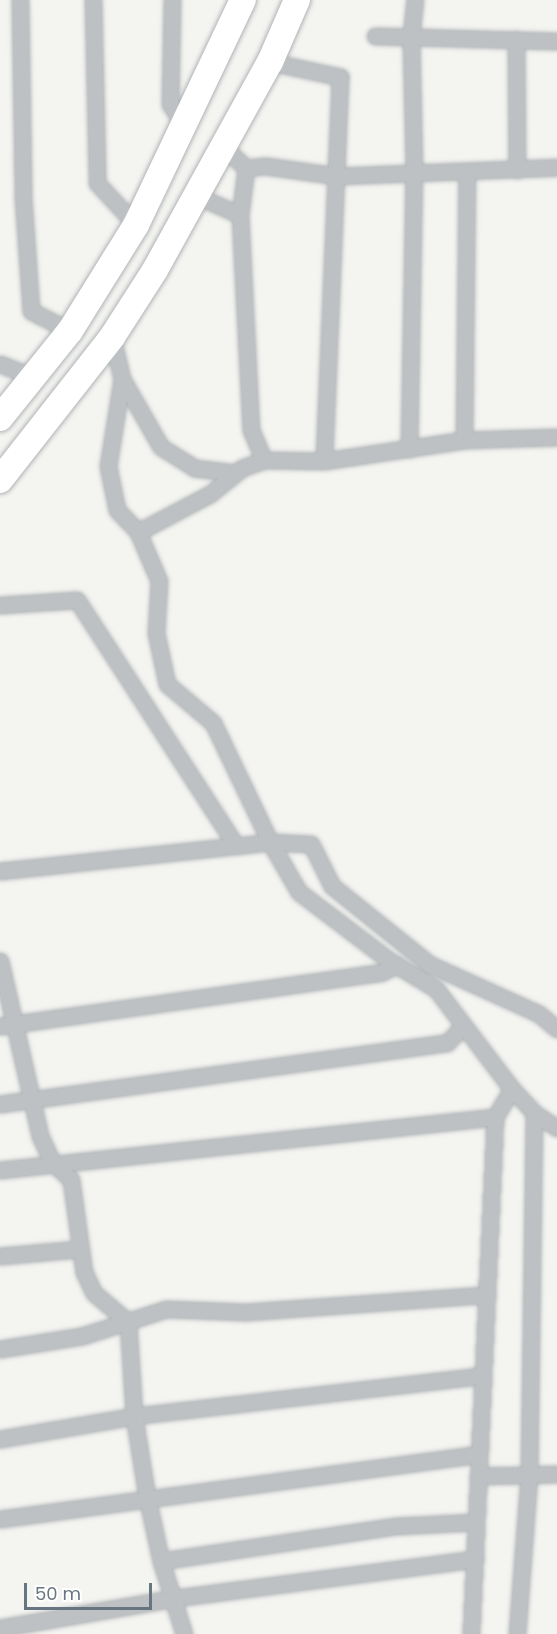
<!DOCTYPE html>
<style>
body{margin:0}
#map{position:relative;width:557px;height:1634px;overflow:hidden;background:#f4f4f1;font-family:Poppins,sans-serif}
div>[style]{position:absolute}
.roads{filter:drop-shadow(0 0 2px #b0b4b6) drop-shadow(0 0 2px #b0b4b6)}
.street>*{height:15px;margin:-7.5px;padding:0 7.5px;transform-origin:7.5px;border-radius:7.5px;background:#bdc1c4}
.highway>*{height:26px;margin:-13px;padding:0 13px;transform-origin:13px;border-radius:13px;background:#fff}
span{translate:-50% -50%;white-space:nowrap;text-align:center;line-height:1.15;-webkit-text-stroke:6px #fff;paint-order:stroke}
.scale{position:absolute;left:24px;top:1583px;width:128px;height:27px;box-sizing:border-box;border:3px solid #66757f;border-top:0;padding-left:8px;font-size:18px;line-height:21px;white-space:nowrap;color:#66757f;-webkit-text-stroke:4px #fff;paint-order:stroke}
</style>
<div id="map">
<div class="roads">
<div class="street">
<i style="left:20px;top:0;width:197px;rotate:89.1deg"></i>
<i style="left:23px;top:197px;width:114px;rotate:86deg"></i>
<i style="left:31px;top:311px;width:44px;rotate:27.1deg"></i>
<i style="left:93px;top:0;width:183px;rotate:88.7deg"></i>
<i style="left:97px;top:183px;width:57px;rotate:47.1deg"></i>
<i style="left:172px;top:0;width:104px;rotate:91.1deg"></i>
<i style="left:170px;top:104px;width:27px;rotate:57deg"></i>
<i style="left:375px;top:36px;width:182px;rotate:1.6deg"></i>
<i style="left:516px;top:39px;width:131px;rotate:89.6deg"></i>
<i style="left:270px;top:62px;width:72px;rotate:12.1deg"></i>
<i style="left:340px;top:77px;width:384px;rotate:92.4deg"></i>
<i style="left:224px;top:147px;width:30px;rotate:44deg"></i>
<i style="left:246px;top:168px;width:20px;rotate:-6deg"></i>
<i style="left:266px;top:166px;width:72px;rotate:8deg"></i>
<i style="left:337px;top:176px;width:220px;rotate:-2.3deg"></i>
<i style="left:197px;top:196px;width:47px;rotate:23.8deg"></i>
<i style="left:240px;top:215px;width:215px;rotate:87.1deg"></i>
<i style="left:251px;top:430px;width:33px;rotate:67deg"></i>
<i style="left:240px;top:215px;width:47px;rotate:-82.7deg"></i>
<i style="left:112px;top:337px;width:43px;rotate:76.6deg"></i>
<i style="left:122px;top:379px;width:88px;rotate:99.1deg"></i>
<i style="left:108px;top:466px;width:45px;rotate:78.4deg"></i>
<i style="left:117px;top:510px;width:30px;rotate:46deg"></i>
<i style="left:138px;top:532px;width:53px;rotate:66.8deg"></i>
<i style="left:159px;top:581px;width:52px;rotate:93.3deg"></i>
<i style="left:156px;top:633px;width:52px;rotate:77.8deg"></i>
<i style="left:167px;top:684px;width:60px;rotate:40.3deg"></i>
<i style="left:213px;top:723px;width:132px;rotate:64.4deg"></i>
<i style="left:270px;top:842px;width:58px;rotate:59.9deg"></i>
<i style="left:299px;top:892px;width:114px;rotate:37.2deg"></i>
<i style="left:390px;top:961px;width:54px;rotate:31.3deg"></i>
<i style="left:436px;top:989px;width:126px;rotate:52.8deg"></i>
<i style="left:512px;top:1089px;width:33px;rotate:47deg"></i>
<i style="left:534px;top:1113px;width:27px;rotate:33deg"></i>
<i style="left:0;top:364px;width:36px;rotate:21deg"></i>
<i style="left:122px;top:379px;width:78px;rotate:60.2deg"></i>
<i style="left:161px;top:447px;width:39px;rotate:32deg"></i>
<i style="left:194px;top:468px;width:42px;rotate:6.8deg"></i>
<i style="left:464px;top:440px;width:269px;rotate:-89.4deg"></i>
<i style="left:409px;top:449px;width:278px;rotate:-89deg"></i>
<i style="left:414px;top:171px;width:135px;rotate:-91.3deg"></i>
<i style="left:411px;top:36px;width:36px;rotate:-84deg"></i>
<i style="left:138px;top:532px;width:81px;rotate:-27.8deg"></i>
<i style="left:210px;top:494px;width:41px;rotate:-39.1deg"></i>
<i style="left:242px;top:468px;width:23px;rotate:-20deg"></i>
<i style="left:264px;top:460px;width:60px;rotate:1deg"></i>
<i style="left:324px;top:461px;width:142px;rotate:-8.5deg"></i>
<i style="left:464px;top:440px;width:93px;rotate:-1.8deg"></i>
<i style="left:0;top:605px;width:77px;rotate:-3.7deg"></i>
<i style="left:77px;top:600px;width:293px;rotate:57.1deg"></i>
<i style="left:0;top:871px;width:272px;rotate:-6.1deg"></i>
<i style="left:270px;top:842px;width:41px;rotate:2.8deg"></i>
<i style="left:311px;top:844px;width:47px;rotate:63.4deg"></i>
<i style="left:332px;top:886px;width:124px;rotate:38.8deg"></i>
<i style="left:429px;top:964px;width:121px;rotate:24.4deg"></i>
<i style="left:539px;top:1014px;width:23px;rotate:40deg"></i>
<i style="left:0;top:961px;width:180px;rotate:77.1deg"></i>
<i style="left:40px;top:1136px;width:29px;rotate:65deg"></i>
<i style="left:52px;top:1162px;width:26px;rotate:43deg"></i>
<i style="left:71px;top:1180px;width:93px;rotate:82deg"></i>
<i style="left:84px;top:1272px;width:23px;rotate:65deg"></i>
<i style="left:94px;top:1293px;width:45px;rotate:40.5deg"></i>
<i style="left:128px;top:1322px;width:94px;rotate:86.3deg"></i>
<i style="left:134px;top:1416px;width:82px;rotate:80.9deg"></i>
<i style="left:147px;top:1497px;width:66px;rotate:77.7deg"></i>
<i style="left:161px;top:1561px;width:77px;rotate:72.5deg"></i>
<i style="left:0;top:1026px;width:386px;rotate:-8deg"></i>
<i style="left:382px;top:972px;width:17px;rotate:-25deg"></i>
<i style="left:0;top:1104px;width:451px;rotate:-7.8deg"></i>
<i style="left:447px;top:1043px;width:23px;rotate:-47deg"></i>
<i style="left:0;top:1170px;width:498px;rotate:-6.1deg"></i>
<i style="left:0;top:1256px;width:79px;rotate:-5.1deg"></i>
<i style="left:0;top:1349px;width:83px;rotate:-9deg"></i>
<i style="left:82px;top:1336px;width:88px;rotate:-17.8deg"></i>
<i style="left:166px;top:1309px;width:80px;rotate:2.1deg"></i>
<i style="left:246px;top:1312px;width:239px;rotate:-4.1deg"></i>
<i style="left:0;top:1439px;width:136px;rotate:-9.7deg"></i>
<i style="left:134px;top:1416px;width:350px;rotate:-6.6deg"></i>
<i style="left:479px;top:1476px;width:78px;rotate:-1.5deg"></i>
<i style="left:0;top:1519px;width:483px;rotate:-7.7deg"></i>
<i style="left:161px;top:1561px;width:238px;rotate:-8.5deg"></i>
<i style="left:396px;top:1526px;width:80px;rotate:-2.9deg"></i>
<i style="left:0;top:1628px;width:178px;rotate:-9.7deg"></i>
<i style="left:175px;top:1598px;width:303px;rotate:-7.4deg"></i>
<i style="left:471px;top:1634px;width:518px;rotate:-87.34deg"></i>
<i style="left:495px;top:1117px;width:33px;rotate:-59deg"></i>
<i style="left:517px;top:1634px;width:160px;rotate:-85.7deg"></i>
<i style="left:529px;top:1474px;width:361px;rotate:-89.2deg"></i>
</div>
<div class="highway">
<i style="left:0;top:418px;width:112px;rotate:-51.2deg"></i>
<i style="left:70px;top:331px;width:125px;rotate:-58.1deg"></i>
<i style="left:136px;top:225px;width:249px;rotate:-64.6deg"></i>
<i style="left:0;top:480px;width:182px;rotate:-51.9deg"></i>
<i style="left:112px;top:337px;width:80px;rotate:-57.3deg"></i>
<i style="left:155px;top:270px;width:238px;rotate:-61.1deg"></i>
<i style="left:270px;top:62px;width:68px;rotate:-66.5deg"></i>
</div>
</div>
<div class="scale">50 m</div>
</div>
